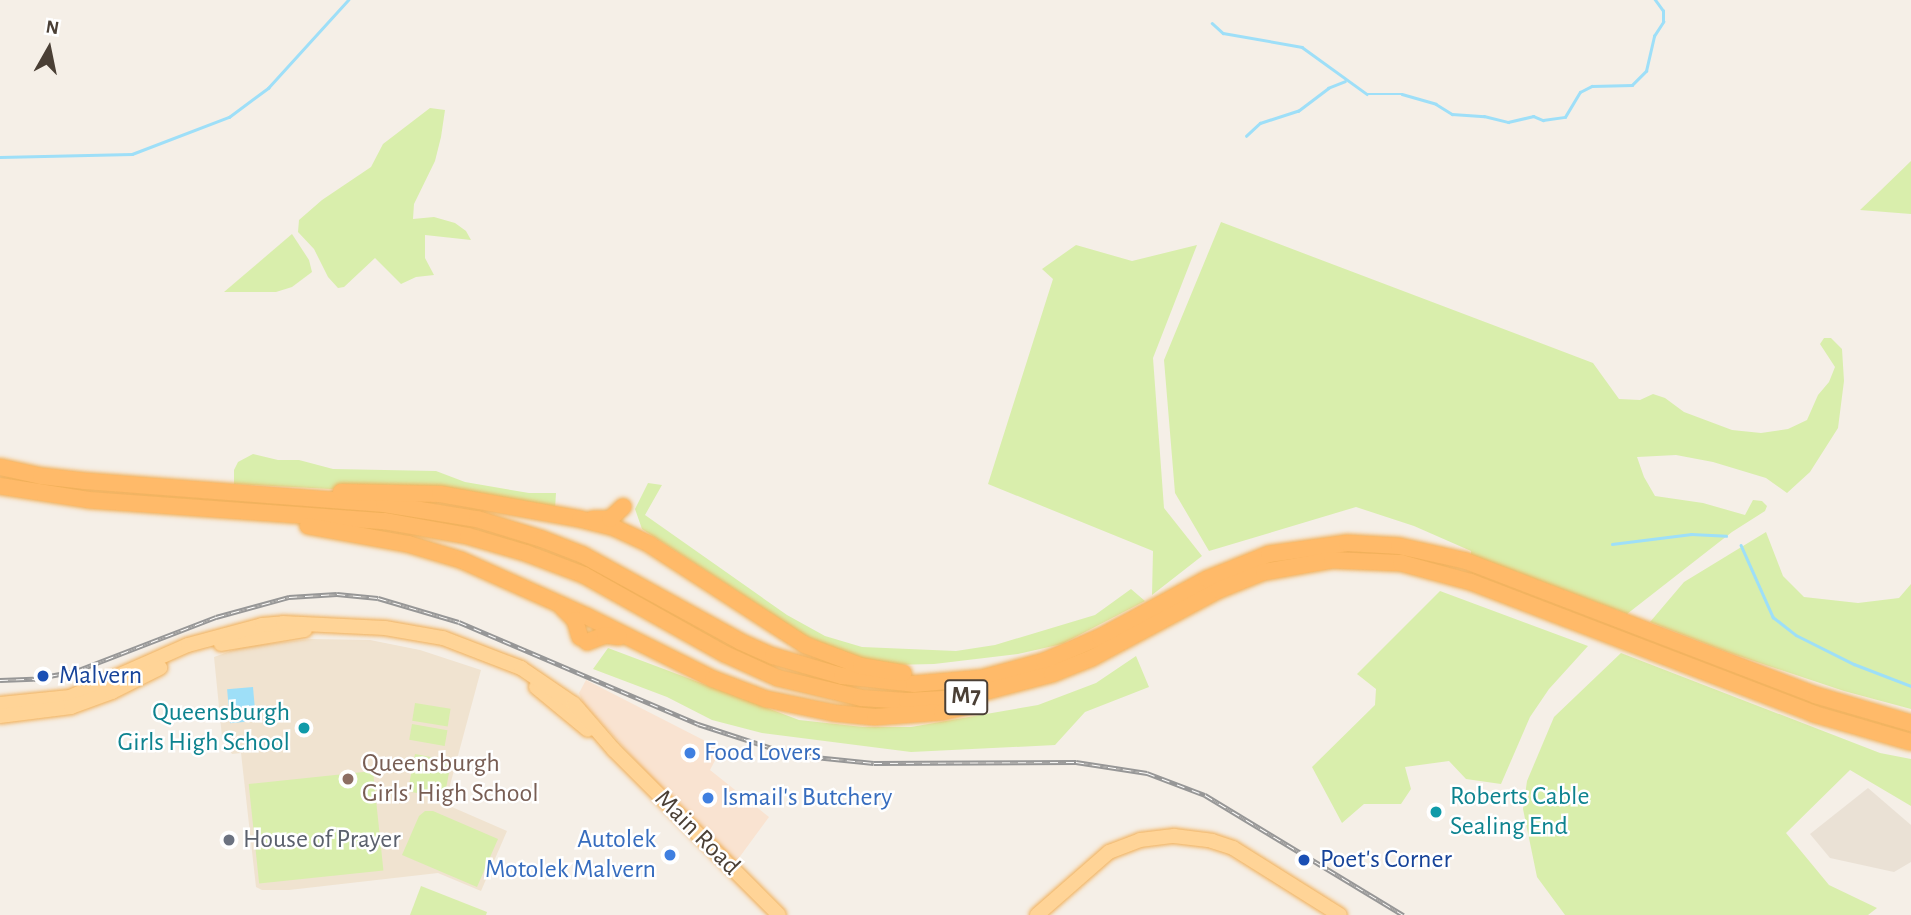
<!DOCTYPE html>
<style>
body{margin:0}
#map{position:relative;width:1911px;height:915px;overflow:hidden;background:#f5efe7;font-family:"Alegreya Sans",sans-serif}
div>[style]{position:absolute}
.residential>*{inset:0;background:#eae1d5}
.commercial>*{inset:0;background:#f9e3d1}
.education>*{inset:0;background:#f0e3d0}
.green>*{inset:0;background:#d9eeac;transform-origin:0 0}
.water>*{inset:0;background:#9edff8;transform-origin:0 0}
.stream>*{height:2.5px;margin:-1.25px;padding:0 1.25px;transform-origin:1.25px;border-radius:1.25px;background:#9edff8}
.roads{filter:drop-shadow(0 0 2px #f1b05a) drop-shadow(0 0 2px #f1b05a)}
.major>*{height:14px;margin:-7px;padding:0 7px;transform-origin:7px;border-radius:7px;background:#ffd497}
.highway>*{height:16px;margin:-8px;padding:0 8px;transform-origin:8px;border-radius:8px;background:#ffba69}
.rail>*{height:5px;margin-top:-2.5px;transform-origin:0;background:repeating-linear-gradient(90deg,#fff 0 8px,#979797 0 16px);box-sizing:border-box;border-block:2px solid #979797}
.dots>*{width:19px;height:19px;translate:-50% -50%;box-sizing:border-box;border:4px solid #fff;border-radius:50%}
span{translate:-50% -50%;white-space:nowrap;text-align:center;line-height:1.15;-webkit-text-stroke:5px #fff;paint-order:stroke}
.shield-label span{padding:2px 5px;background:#fff;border:2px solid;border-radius:5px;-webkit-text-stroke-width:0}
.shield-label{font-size:24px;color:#4a3f35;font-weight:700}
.transit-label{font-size:26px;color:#164399}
.left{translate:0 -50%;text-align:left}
.culture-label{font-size:26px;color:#0d838f}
.right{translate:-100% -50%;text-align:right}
.shop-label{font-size:26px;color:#366cbe}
.education-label{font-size:26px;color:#785e54}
.street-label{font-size:26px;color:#4a3f35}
.worship-label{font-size:26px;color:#5b616d}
.north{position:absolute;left:14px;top:14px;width:70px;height:70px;-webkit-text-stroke:5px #fff;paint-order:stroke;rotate:9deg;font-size:19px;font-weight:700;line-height:28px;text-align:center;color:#4a3f35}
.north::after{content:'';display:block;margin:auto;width:24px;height:32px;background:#4a3f35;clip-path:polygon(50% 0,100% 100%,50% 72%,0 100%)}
</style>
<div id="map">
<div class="residential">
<i style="clip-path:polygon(1868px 788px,1911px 825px,1911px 862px,1894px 872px,1830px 858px,1810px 834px)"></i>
</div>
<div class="commercial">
<i style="clip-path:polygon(586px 680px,721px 749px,710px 770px,769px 817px,733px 866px,583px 703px,579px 693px)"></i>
</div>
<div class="education">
<i style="clip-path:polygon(311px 639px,370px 640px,420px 650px,481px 670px,445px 804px,507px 831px,481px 891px,438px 873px,289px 890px,262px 890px,256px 887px,241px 753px,232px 754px,222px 737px,214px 657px,242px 647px)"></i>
</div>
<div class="green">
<i style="clip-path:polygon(430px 108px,445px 110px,441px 137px,435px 161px,414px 204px,413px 219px,434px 217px,455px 223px,466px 231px,471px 240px,425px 235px,425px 258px,434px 275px,416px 277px,401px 284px,375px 258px,344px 287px,338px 288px,328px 277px,314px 249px,298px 232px,299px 220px,322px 200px,371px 167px,383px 144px)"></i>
<i style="clip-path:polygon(1911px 161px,1911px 214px,1860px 210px,1880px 191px)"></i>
<i style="clip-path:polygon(1221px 222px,1593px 363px,1619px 399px,1640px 400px,1653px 394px,1665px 398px,1684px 412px,1732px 430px,1761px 433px,1788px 429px,1807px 420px,1818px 395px,1829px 382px,1835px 367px,1820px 344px,1824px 338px,1831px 338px,1842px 349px,1844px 381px,1838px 428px,1810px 472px,1787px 493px,1766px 478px,1713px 462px,1676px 455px,1637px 457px,1644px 477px,1655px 496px,1703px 503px,1745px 515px,1753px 500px,1762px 501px,1767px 506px,1765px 511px,1732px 532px,1627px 614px,1471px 555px,1471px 551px,1414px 526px,1356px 507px,1209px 551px,1175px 493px,1164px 360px)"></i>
<i style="clip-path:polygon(292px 234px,309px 260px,312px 272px,292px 287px,276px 292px,224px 292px)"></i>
<i style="clip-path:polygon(1076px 245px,1132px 261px,1197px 245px,1153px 358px,1164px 508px,1202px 556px,1152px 595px,1153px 551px,988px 484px,1053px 279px,1042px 269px)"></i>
<i style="clip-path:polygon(253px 454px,278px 460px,299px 460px,333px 469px,436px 471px,465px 482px,529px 493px,556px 493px,555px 509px,401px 487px,330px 489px,234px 484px,234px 470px,238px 462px)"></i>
<i style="clip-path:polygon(648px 483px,662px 485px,645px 515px,787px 615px,825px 636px,862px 647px,956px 651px,995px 645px,1095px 615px,1131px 589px,1145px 601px,1062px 644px,1018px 654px,934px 664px,890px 665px,847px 655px,804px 635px,642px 529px,635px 509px)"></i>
<i style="clip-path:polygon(1766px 532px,1783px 576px,1804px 597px,1858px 603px,1899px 598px,1911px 584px,1911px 709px,1844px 691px,1727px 652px,1650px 622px,1684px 582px)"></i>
<i style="clip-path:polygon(1440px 591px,1588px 646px,1549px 689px,1530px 717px,1501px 784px,1466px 779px,1449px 761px,1405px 767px,1411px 789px,1401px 804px,1364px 804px,1342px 823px,1312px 767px,1375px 705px,1376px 689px,1357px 674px)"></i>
<i style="clip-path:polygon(608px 648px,799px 720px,863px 727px,911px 727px,1038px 705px,1096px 683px,1136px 656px,1149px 687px,1085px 712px,1055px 745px,911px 752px,762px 733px,712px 720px,667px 697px,593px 669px)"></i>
<i style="clip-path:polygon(1621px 653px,1880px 753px,1911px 759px,1911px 806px,1850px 770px,1786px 833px,1829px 885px,1877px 908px,1868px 915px,1565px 915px,1537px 877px,1523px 809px,1527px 781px,1554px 717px)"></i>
<i style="left:415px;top:703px;width:36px;height:18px;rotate:9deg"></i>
<i style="left:412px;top:724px;width:36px;height:16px;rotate:10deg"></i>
<i style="left:415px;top:754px;width:37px;height:38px;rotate:11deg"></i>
<i style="left:373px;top:771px;width:100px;height:125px;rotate:84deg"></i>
<i style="clip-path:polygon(425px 811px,433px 811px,498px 839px,477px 887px,402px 855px,419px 816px)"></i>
<i style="clip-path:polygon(421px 886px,487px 912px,486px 915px,410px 915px)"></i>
</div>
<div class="water">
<i style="left:253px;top:687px;width:34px;height:26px;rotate:85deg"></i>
</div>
<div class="stream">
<i style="left:1212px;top:23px;width:15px;rotate:42deg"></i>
<i style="left:1223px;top:33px;width:80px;rotate:10deg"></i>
<i style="left:1302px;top:47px;width:80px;rotate:35.9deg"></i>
<i style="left:1367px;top:94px;width:35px"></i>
<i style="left:1402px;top:94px;width:35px;rotate:16deg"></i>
<i style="left:1436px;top:104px;width:19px;rotate:32deg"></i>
<i style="left:1452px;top:114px;width:32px;rotate:4deg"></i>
<i style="left:1484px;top:116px;width:25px;rotate:14deg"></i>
<i style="left:1508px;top:122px;width:26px;rotate:-13deg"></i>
<i style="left:1533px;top:116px;width:11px;rotate:22deg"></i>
<i style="left:1543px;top:120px;width:22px;rotate:-8deg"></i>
<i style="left:1565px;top:117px;width:29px;rotate:-59deg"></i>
<i style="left:1580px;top:92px;width:13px;rotate:-27deg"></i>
<i style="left:1592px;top:86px;width:40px;rotate:-1.4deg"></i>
<i style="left:1632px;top:85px;width:20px;rotate:-45deg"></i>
<i style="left:1646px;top:71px;width:36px;rotate:-77deg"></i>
<i style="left:1654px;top:36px;width:17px;rotate:-57deg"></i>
<i style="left:1663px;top:22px;width:11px;rotate:-90deg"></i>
<i style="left:1663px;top:11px;width:14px;rotate:-126deg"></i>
<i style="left:1246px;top:136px;width:19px;rotate:-43deg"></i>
<i style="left:1260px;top:123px;width:40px;rotate:-18deg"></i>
<i style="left:1298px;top:111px;width:38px;rotate:-37deg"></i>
<i style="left:1328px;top:88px;width:18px;rotate:-22deg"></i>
<i style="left:0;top:157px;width:132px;rotate:-1.3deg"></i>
<i style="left:132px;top:154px;width:104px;rotate:-20.9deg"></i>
<i style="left:229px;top:117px;width:49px;rotate:-36.6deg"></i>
<i style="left:268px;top:88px;width:119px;rotate:-47.7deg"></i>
<i style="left:1612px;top:544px;width:80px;rotate:-7.2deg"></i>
<i style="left:1691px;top:534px;width:35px;rotate:3deg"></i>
<i style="left:1741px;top:545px;width:79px;rotate:66deg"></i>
<i style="left:1773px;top:617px;width:29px;rotate:38deg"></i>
<i style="left:1796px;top:635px;width:65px;rotate:26.6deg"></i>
<i style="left:1854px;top:664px;width:61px;rotate:21.1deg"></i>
</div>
<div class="roads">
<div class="major">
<i style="left:221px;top:644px;width:85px;rotate:-9.5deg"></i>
<i style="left:536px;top:687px;width:67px;rotate:39.6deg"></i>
<i style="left:0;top:704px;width:70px;rotate:-5.7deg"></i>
<i style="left:70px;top:697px;width:129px;rotate:-23.8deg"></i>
<i style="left:188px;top:645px;width:77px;rotate:-15.1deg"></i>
<i style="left:262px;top:625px;width:21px;rotate:-5deg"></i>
<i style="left:283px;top:623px;width:102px;rotate:2.8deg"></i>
<i style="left:385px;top:628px;width:59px;rotate:9.8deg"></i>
<i style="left:443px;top:638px;width:84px;rotate:21deg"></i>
<i style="left:521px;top:668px;width:64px;rotate:34.2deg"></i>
<i style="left:574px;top:704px;width:61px;rotate:49deg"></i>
<i style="left:614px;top:750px;width:233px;rotate:45deg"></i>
<i style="left:0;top:716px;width:72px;rotate:-7.2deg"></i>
<i style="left:71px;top:707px;width:44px;rotate:-20.1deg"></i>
<i style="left:112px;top:692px;width:54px;rotate:-26.6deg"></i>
<i style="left:1037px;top:915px;width:96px;rotate:-41.2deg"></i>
<i style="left:1109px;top:852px;width:33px;rotate:-21deg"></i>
<i style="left:1140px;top:840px;width:34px;rotate:-7deg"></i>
<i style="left:1174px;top:836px;width:38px;rotate:7deg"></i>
<i style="left:1212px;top:841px;width:22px;rotate:18deg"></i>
<i style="left:1233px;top:848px;width:126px;rotate:32.1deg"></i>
</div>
<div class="highway">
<i style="left:0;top:467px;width:42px;rotate:12.4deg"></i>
<i style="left:41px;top:476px;width:44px;rotate:6.5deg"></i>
<i style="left:85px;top:481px;width:300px;rotate:4.4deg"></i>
<i style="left:384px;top:504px;width:94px;rotate:9.2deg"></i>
<i style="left:477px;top:519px;width:68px;rotate:17.1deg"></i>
<i style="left:542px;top:539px;width:44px;rotate:21.3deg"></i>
<i style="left:583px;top:555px;width:180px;rotate:28.8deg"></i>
<i style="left:741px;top:642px;width:35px;rotate:24deg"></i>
<i style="left:773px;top:656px;width:72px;rotate:16.2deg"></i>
<i style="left:842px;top:676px;width:72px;rotate:6.3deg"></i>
<i style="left:914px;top:684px;width:68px;rotate:-5deg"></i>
<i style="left:982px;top:678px;width:64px;rotate:-15.3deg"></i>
<i style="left:1044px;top:661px;width:61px;rotate:-23.2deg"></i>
<i style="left:1100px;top:637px;width:122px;rotate:-28.5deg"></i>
<i style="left:1207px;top:579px;width:67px;rotate:-22deg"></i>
<i style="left:1269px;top:554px;width:79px;rotate:-8deg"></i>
<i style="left:1347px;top:543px;width:52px;rotate:3.3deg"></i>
<i style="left:1399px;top:546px;width:69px;rotate:12.6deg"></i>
<i style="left:1466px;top:561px;width:374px;rotate:21deg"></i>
<i style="left:1815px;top:695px;width:100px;rotate:16.3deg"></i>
<i style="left:0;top:486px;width:90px;rotate:8.9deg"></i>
<i style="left:89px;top:500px;width:296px;rotate:4.1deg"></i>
<i style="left:384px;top:521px;width:85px;rotate:10.1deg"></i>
<i style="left:468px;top:536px;width:60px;rotate:16.3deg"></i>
<i style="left:526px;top:553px;width:62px;rotate:20.8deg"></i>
<i style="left:584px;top:575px;width:162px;rotate:29.3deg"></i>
<i style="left:725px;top:654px;width:58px;rotate:24.4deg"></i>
<i style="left:778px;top:678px;width:85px;rotate:13.5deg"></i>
<i style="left:861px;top:698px;width:46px;rotate:3.7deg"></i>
<i style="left:907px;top:701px;width:54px;rotate:-3.2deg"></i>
<i style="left:961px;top:698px;width:94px;rotate:-14.8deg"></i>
<i style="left:1052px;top:674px;width:43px;rotate:-21.8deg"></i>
<i style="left:1092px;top:658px;width:144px;rotate:-28.2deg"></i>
<i style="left:1219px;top:590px;width:48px;rotate:-21.8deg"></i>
<i style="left:1264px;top:572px;width:69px;rotate:-10deg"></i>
<i style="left:1332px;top:560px;width:69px;rotate:2.5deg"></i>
<i style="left:1401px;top:563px;width:73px;rotate:15.2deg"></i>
<i style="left:1471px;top:582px;width:368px;rotate:21deg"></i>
<i style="left:1814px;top:714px;width:101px;rotate:16.1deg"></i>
<i style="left:341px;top:492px;width:99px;rotate:1.2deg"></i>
<i style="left:440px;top:494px;width:142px;rotate:10.1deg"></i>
<i style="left:580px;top:519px;width:36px;rotate:14deg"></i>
<i style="left:615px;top:528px;width:38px;rotate:25deg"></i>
<i style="left:649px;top:544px;width:186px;rotate:32.9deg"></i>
<i style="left:805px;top:645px;width:60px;rotate:20.6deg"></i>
<i style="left:861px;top:666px;width:43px;rotate:9.5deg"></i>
<i style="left:593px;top:519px;width:17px"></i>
<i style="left:610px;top:519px;width:18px;rotate:-43deg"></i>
<i style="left:308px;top:526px;width:102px;rotate:10.2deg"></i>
<i style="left:408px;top:544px;width:55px;rotate:16.8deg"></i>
<i style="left:461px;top:560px;width:137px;rotate:24.1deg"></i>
<i style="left:586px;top:616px;width:142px;rotate:26.4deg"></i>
<i style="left:713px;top:679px;width:57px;rotate:20.7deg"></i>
<i style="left:766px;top:699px;width:69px;rotate:11.6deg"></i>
<i style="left:834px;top:713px;width:41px;rotate:5.6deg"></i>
<i style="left:875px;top:717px;width:67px;rotate:-4.3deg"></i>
<i style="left:942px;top:712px;width:32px;rotate:-13deg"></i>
<i style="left:562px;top:607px;width:18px;rotate:45deg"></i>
<i style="left:575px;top:620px;width:18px;rotate:74deg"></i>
<i style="left:587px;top:642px;width:19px;rotate:-21deg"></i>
<i style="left:605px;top:635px;width:14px;rotate:8deg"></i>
</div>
</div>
<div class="rail">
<i style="left:0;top:680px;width:33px;rotate:-2deg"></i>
<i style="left:33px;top:679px;width:44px;rotate:-10.5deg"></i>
<i style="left:76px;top:671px;width:150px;rotate:-21.1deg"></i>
<i style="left:216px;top:617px;width:76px;rotate:-15.3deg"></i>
<i style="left:289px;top:597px;width:48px;rotate:-3.6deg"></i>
<i style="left:337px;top:594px;width:41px;rotate:5.6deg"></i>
<i style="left:378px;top:598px;width:84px;rotate:16.5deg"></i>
<i style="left:459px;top:622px;width:260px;rotate:23.1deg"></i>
<i style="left:698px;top:724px;width:78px;rotate:18deg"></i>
<i style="left:772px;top:748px;width:44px;rotate:11.8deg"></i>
<i style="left:815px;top:757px;width:59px;rotate:5.8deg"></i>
<i style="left:874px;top:763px;width:202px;rotate:-0.3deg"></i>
<i style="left:1076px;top:762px;width:72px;rotate:8.8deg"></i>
<i style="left:1147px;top:773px;width:62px;rotate:20.8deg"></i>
<i style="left:1205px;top:795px;width:232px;rotate:31.2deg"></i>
</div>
<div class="dots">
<i style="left:43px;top:676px;background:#1a4fb4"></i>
<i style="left:304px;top:728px;background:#0f9aa8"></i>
<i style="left:690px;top:753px;background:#3f7fe0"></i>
<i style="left:348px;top:779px;background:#8d6e63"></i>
<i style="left:708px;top:798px;background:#3f7fe0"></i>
<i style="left:1436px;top:812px;background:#0f9aa8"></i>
<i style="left:229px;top:840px;background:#6b7280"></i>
<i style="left:670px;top:855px;background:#3f7fe0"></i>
<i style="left:1304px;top:860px;background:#1a4fb4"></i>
</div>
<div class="shield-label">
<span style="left:966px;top:697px">M7</span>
</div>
<div class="transit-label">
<span class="left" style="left:59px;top:676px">Malvern</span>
<span class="left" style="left:1320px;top:860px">Poet's Corner</span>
</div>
<div class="culture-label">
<span class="right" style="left:290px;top:728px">Queensburgh<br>Girls High School</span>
<span class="left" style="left:1450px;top:812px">Roberts Cable<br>Sealing End</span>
</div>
<div class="shop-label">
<span class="left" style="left:704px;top:753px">Food Lovers</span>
<span class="left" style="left:722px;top:798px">Ismail's Butchery</span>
<span class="right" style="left:656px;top:855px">Autolek<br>Motolek Malvern</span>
</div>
<div class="education-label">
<span class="left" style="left:362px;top:779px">Queensburgh<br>Girls' High School</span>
</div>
<div class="street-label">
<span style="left:697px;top:833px;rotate:45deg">Main Road</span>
</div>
<div class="worship-label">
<span class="left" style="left:243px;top:840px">House of Prayer</span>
</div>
<div class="north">N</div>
</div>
